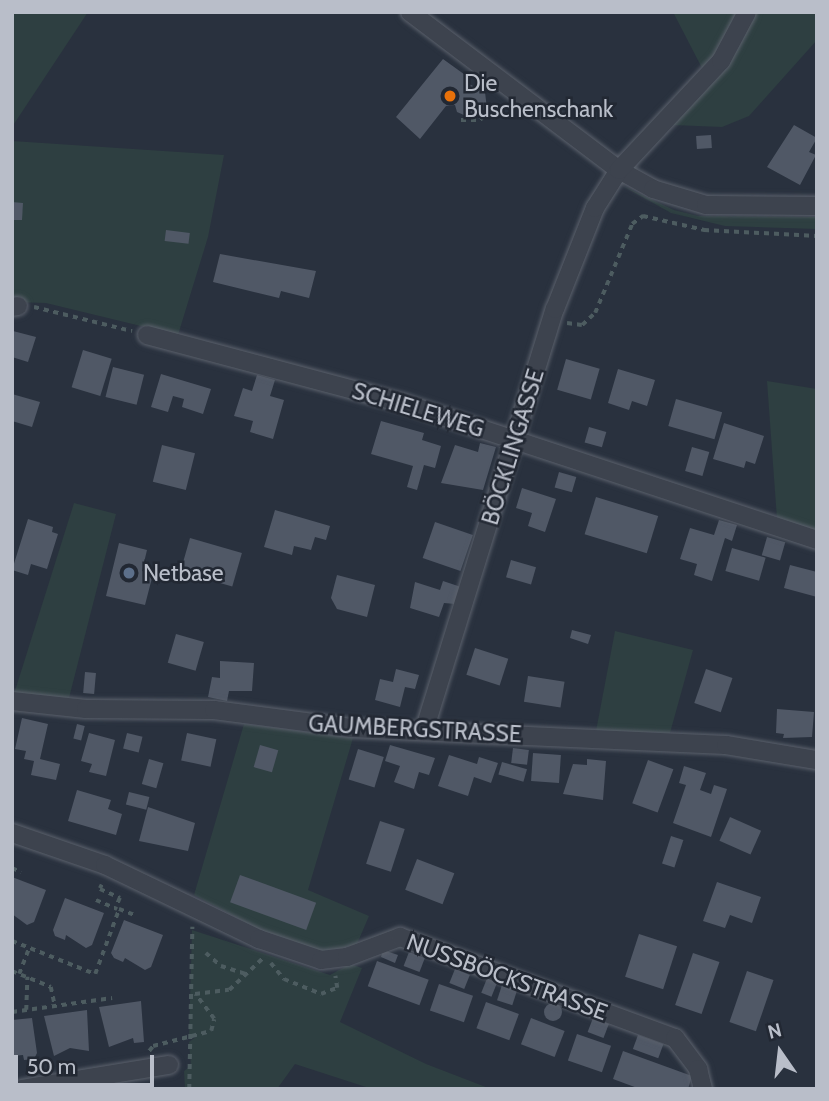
<!DOCTYPE html>
<meta charset="utf-8">
<style>
body{margin:0}
#map{position:relative;width:829px;height:1101px;overflow:hidden;background:#29313e;font-family:Cabin,sans-serif}
div>[style]{position:absolute}
.green>*{inset:0;background:#2e3f41}
.building>*{inset:0;background:#505866;transform-origin:0 0}
.round{border-radius:50%}
.path>*{height:3.5px;margin-top:-1.75px;transform-origin:0;background:repeating-linear-gradient(90deg,#4d5c60 0 5px,transparent 0 10px)}
.roads{filter:drop-shadow(0 0 2px #5b616c) drop-shadow(0 0 2px #5b616c)}
.street>*{height:18px;margin:-9px;padding:0 9px;transform-origin:9px;border-radius:9px;background:#3d434e}
.dots>*{width:19px;height:19px;translate:-50% -50%;box-sizing:border-box;border:4px solid #222833;border-radius:50%}
span{translate:-50% -50%;white-space:nowrap;text-align:center;line-height:1.15;-webkit-text-stroke:5px #222833;paint-order:stroke}
.poi-label{font-size:23px;color:#b9bec9}
.left{translate:0 -50%;text-align:left}
.street-label{font-size:23px;color:#b9bec9}
.frame{position:absolute;inset:0;border:14px solid #b9bec9;pointer-events:none}
.north{position:absolute;left:745px;top:1017px;width:70px;height:70px;-webkit-text-stroke:5px #222833;paint-order:stroke;rotate:346deg;font-size:19px;font-weight:700;line-height:28px;text-align:center;color:#b9bec9}
.north::after{content:'';display:block;margin:auto;width:24px;height:32px;background:#b9bec9;clip-path:polygon(50% 0,100% 100%,50% 72%,0 100%)}
.scale{position:absolute;left:14px;top:1055px;width:140px;height:32px;box-sizing:border-box;border:4px solid #b9bec9;border-top:0;padding-left:9px;font-size:21px;line-height:24px;white-space:nowrap;color:#b9bec9;-webkit-text-stroke:5px #222833;paint-order:stroke}
</style>
<div id="map">
<div class="green">
<i style="clip-path:polygon(12px 12px,88px 12px,12px 127px)"></i>
<i style="clip-path:polygon(673px 12px,739px 12px,727px 41px,703px 70px)"></i>
<i style="clip-path:polygon(753px 12px,817px 12px,817px 40px,749px 116px,722px 127px,672px 125px)"></i>
<i style="clip-path:polygon(12px 141px,224px 155px,208px 237px,178px 335px,46px 303px,12px 302px)"></i>
<i style="clip-path:polygon(621px 185px,674px 210px,698px 216px,817px 217px,817px 229px,725px 226px,671px 213px)"></i>
<i style="clip-path:polygon(767px 381px,817px 389px,817px 532px,777px 519px)"></i>
<i style="clip-path:polygon(74px 503px,116px 514px,69px 698px,14px 694px)"></i>
<i style="clip-path:polygon(615px 631px,693px 650px,670px 733px,596px 731px)"></i>
<i style="clip-path:polygon(244px 724px,353px 738px,308px 890px,369px 916px,357px 944px,323px 953px,262px 931px,194px 895px)"></i>
<i style="clip-path:polygon(192px 930px,330px 975px,350px 964px,362px 968px,340px 1022px,426px 1064px,491px 1089px,372px 1089px,295px 1064px,277px 1089px,185px 1089px,184px 1071px,191px 1066px,189px 1042px,197px 1036px,189px 1037px)"></i>
</div>
<div class="building">
<i style="clip-path:polygon(443px 59px,468px 77px,469px 84px,485px 92px,487px 109px,473px 119px,457px 112px,455px 105px,446px 106px,420px 139px,396px 117px)"></i>
<i style="clip-path:polygon(794px 125px,817px 138px,809px 152px,816px 155px,800px 185px,767px 167px)"></i>
<i style="left:711px;top:135px;width:13px;height:15px;rotate:86deg"></i>
<i style="clip-path:polygon(12px 202px,23px 203px,22px 220px,12px 220px)"></i>
<i style="left:166px;top:230px;width:24px;height:11px;rotate:7deg"></i>
<i style="clip-path:polygon(220px 254px,316px 271px,309px 298px,281px 291px,279px 298px,213px 282px)"></i>
<i style="clip-path:polygon(13px 331px,36px 337px,28px 362px,12px 357px)"></i>
<i style="left:83px;top:350px;width:30px;height:39px;rotate:17deg"></i>
<i style="left:566px;top:359px;width:35px;height:32px;rotate:16deg"></i>
<i style="left:113px;top:367px;width:32px;height:31px;rotate:14deg"></i>
<i style="clip-path:polygon(618px 369px,655px 380px,647px 406px,632px 401px,629px 410px,608px 403px)"></i>
<i style="clip-path:polygon(161px 374px,211px 389px,203px 414px,182px 407px,184px 399px,173px 396px,168px 412px,151px 407px)"></i>
<i style="clip-path:polygon(257px 375px,275px 380px,270px 396px,284px 400px,273px 439px,250px 432px,253px 421px,234px 416px,243px 388px,252px 391px)"></i>
<i style="clip-path:polygon(12px 394px,40px 402px,32px 427px,12px 421px)"></i>
<i style="left:676px;top:399px;width:48px;height:28px;rotate:16deg"></i>
<i style="clip-path:polygon(381px 421px,424px 433px,422px 440px,441px 446px,435px 468px,424px 465px,417px 490px,407px 487px,413px 466px,371px 454px)"></i>
<i style="clip-path:polygon(724px 423px,764px 436px,755px 464px,746px 461px,744px 468px,713px 459px)"></i>
<i style="left:589px;top:427px;width:18px;height:16px;rotate:16deg"></i>
<i style="clip-path:polygon(480px 443px,496px 447px,483px 490px,441px 483px,455px 445px,478px 452px)"></i>
<i style="left:162px;top:445px;width:34px;height:38px;rotate:14deg"></i>
<i style="left:692px;top:447px;width:18px;height:25px;rotate:16deg"></i>
<i style="left:559px;top:472px;width:18px;height:16px;rotate:16deg"></i>
<i style="clip-path:polygon(522px 488px,556px 499px,545px 532px,528px 526px,532px 513px,516px 508px)"></i>
<i style="left:596px;top:497px;width:65px;height:39px;rotate:17deg"></i>
<i style="clip-path:polygon(275px 510px,330px 526px,326px 540px,315px 537px,311px 550px,294px 546px,292px 555px,264px 547px)"></i>
<i style="clip-path:polygon(28px 519px,53px 527px,52px 532px,58px 534px,47px 569px,31px 564px,28px 575px,12px 570px)"></i>
<i style="clip-path:polygon(719px 520px,737px 525px,732px 541px,725px 538px,712px 581px,694px 575px,697px 564px,680px 559px,690px 528px,714px 535px)"></i>
<i style="left:435px;top:522px;width:40px;height:38px;rotate:19deg"></i>
<i style="left:767px;top:537px;width:19px;height:19px;rotate:16deg"></i>
<i style="left:190px;top:538px;width:54px;height:35px;rotate:16deg"></i>
<i style="clip-path:polygon(119px 543px,147px 550px,142px 571px,153px 574px,145px 605px,106px 596px)"></i>
<i style="left:732px;top:548px;width:35px;height:24px;rotate:16deg"></i>
<i style="left:511px;top:560px;width:26px;height:18px;rotate:16deg"></i>
<i style="clip-path:polygon(790px 565px,817px 572px,817px 597px,784px 588px)"></i>
<i style="clip-path:polygon(337px 575px,375px 585px,367px 617px,337px 609px,331px 598px)"></i>
<i style="clip-path:polygon(443px 581px,461px 587px,455px 604px,444px 603px,439px 617px,410px 608px,415px 582px,440px 590px)"></i>
<i style="clip-path:polygon(572px 630px,591px 635px,588px 644px,570px 638px)"></i>
<i style="left:176px;top:634px;width:29px;height:30px;rotate:16deg"></i>
<i style="left:475px;top:648px;width:35px;height:28px;rotate:18deg"></i>
<i style="clip-path:polygon(220px 661px,254px 663px,252px 691px,229px 691px,227px 701px,208px 697px,212px 677px,220px 678px)"></i>
<i style="clip-path:polygon(396px 669px,419px 675px,415px 689px,405px 687px,400px 707px,375px 700px,380px 679px,393px 682px)"></i>
<i style="left:706px;top:669px;width:28px;height:36px;rotate:19deg"></i>
<i style="left:85px;top:672px;width:11px;height:21px;rotate:5deg"></i>
<i style="left:528px;top:676px;width:37px;height:26px;rotate:9deg"></i>
<i style="clip-path:polygon(777px 709px,814px 712px,812px 737px,783px 738px,784px 734px,776px 733px)"></i>
<i style="clip-path:polygon(22px 718px,48px 724px,40px 759px,60px 764px,56px 780px,31px 775px,34px 761px,24px 759px,26px 751px,15px 749px)"></i>
<i style="left:77px;top:724px;width:8px;height:15px;rotate:14deg"></i>
<i style="clip-path:polygon(89px 733px,115px 740px,106px 776px,89px 772px,92px 764px,81px 761px)"></i>
<i style="left:127px;top:733px;width:16px;height:16px;rotate:14deg"></i>
<i style="left:187px;top:733px;width:30px;height:28px;rotate:12deg"></i>
<i style="left:260px;top:745px;width:19px;height:23px;rotate:16deg"></i>
<i style="clip-path:polygon(390px 745px,435px 758px,429px 775px,419px 772px,414px 789px,394px 782px,400px 766px,385px 761px)"></i>
<i style="left:513px;top:748px;width:16px;height:15px;rotate:7deg"></i>
<i style="left:358px;top:749px;width:27px;height:32px;rotate:17deg"></i>
<i style="left:533px;top:753px;width:28px;height:28px;rotate:4deg"></i>
<i style="clip-path:polygon(449px 755px,477px 764px,479px 757px,498px 763px,491px 783px,474px 777px,468px 796px,438px 786px)"></i>
<i style="left:149px;top:759px;width:15px;height:26px;rotate:16deg"></i>
<i style="clip-path:polygon(587px 759px,606px 761px,603px 800px,563px 794px,573px 764px,587px 765px)"></i>
<i style="left:648px;top:760px;width:27px;height:46px;rotate:20deg"></i>
<i style="left:502px;top:762px;width:26px;height:13px;rotate:16deg"></i>
<i style="clip-path:polygon(684px 766px,706px 773px,700px 790px,711px 794px,714px 785px,727px 789px,711px 837px,673px 823px,686px 785px,679px 783px)"></i>
<i style="clip-path:polygon(77px 790px,111px 800px,108px 809px,122px 814px,116px 835px,68px 821px)"></i>
<i style="left:129px;top:792px;width:21px;height:13px;rotate:14deg"></i>
<i style="clip-path:polygon(148px 807px,195px 823px,188px 851px,139px 841px)"></i>
<i style="left:730px;top:817px;width:34px;height:26px;rotate:24deg"></i>
<i style="left:380px;top:821px;width:26px;height:45px;rotate:18deg"></i>
<i style="left:671px;top:836px;width:13px;height:29px;rotate:18deg"></i>
<i style="left:417px;top:859px;width:40px;height:33px;rotate:21deg"></i>
<i style="left:240px;top:875px;width:81px;height:29px;rotate:20deg"></i>
<i style="clip-path:polygon(12px 877px,46px 890px,34px 922px,27px 925px,12px 914px)"></i>
<i style="clip-path:polygon(717px 882px,761px 897px,752px 923px,730px 915px,725px 928px,703px 921px)"></i>
<i style="clip-path:polygon(65px 898px,104px 913px,92px 945px,86px 948px,66px 935px,65px 940px,55px 936px,53px 930px)"></i>
<i style="clip-path:polygon(124px 920px,163px 935px,151px 967px,145px 970px,125px 958px,123px 962px,114px 958px,111px 953px)"></i>
<i style="left:639px;top:934px;width:40px;height:45px;rotate:18deg"></i>
<i style="clip-path:polygon(383px 950px,398px 955px,395px 963px,381px 957px)"></i>
<i style="left:409px;top:952px;width:17px;height:15px;rotate:21deg"></i>
<i style="left:693px;top:953px;width:28px;height:55px;rotate:19deg"></i>
<i style="left:377px;top:961px;width:55px;height:27px;rotate:20deg"></i>
<i style="left:455px;top:969px;width:16px;height:15px;rotate:22deg"></i>
<i style="left:747px;top:971px;width:28px;height:54px;rotate:19deg"></i>
<i style="left:488px;top:976px;width:11px;height:18px;rotate:22deg"></i>
<i style="left:439px;top:984px;width:36px;height:28px;rotate:19deg"></i>
<i style="left:502px;top:985px;width:16px;height:16px;rotate:18deg"></i>
<i style="clip-path:polygon(141px 1001px,144px 1042px,134px 1043px,133px 1038px,109px 1047px,99px 1007px)"></i>
<i style="left:486px;top:1002px;width:35px;height:28px;rotate:20deg"></i>
<i class="round" style="left:544px;top:1003px;width:18px;height:18px"></i>
<i style="clip-path:polygon(87px 1010px,89px 1051px,70px 1048px,54px 1056px,44px 1016px)"></i>
<i style="clip-path:polygon(32px 1018px,37px 1053px,34px 1059px,24px 1060px,23px 1055px,12px 1056px,12px 1020px)"></i>
<i style="left:531px;top:1018px;width:36px;height:28px;rotate:21deg"></i>
<i style="left:593px;top:1018px;width:17px;height:15px;rotate:21deg"></i>
<i style="left:577px;top:1034px;width:36px;height:28px;rotate:19deg"></i>
<i style="left:638px;top:1035px;width:27px;height:15px;rotate:20deg"></i>
<i style="clip-path:polygon(623px 1051px,692px 1076px,688px 1089px,640px 1089px,613px 1079px)"></i>
</div>
<div class="path">
<i style="left:461px;top:120px;width:19px"></i>
<i style="left:480px;top:120px;width:19px;rotate:-51deg"></i>
<i style="left:492px;top:105px;width:14px;rotate:12deg"></i>
<i style="left:34px;top:307px;width:101px;rotate:13.8deg"></i>
<i style="left:567px;top:323px;width:15px;rotate:8deg"></i>
<i style="left:582px;top:325px;width:18px;rotate:-43deg"></i>
<i style="left:595px;top:313px;width:96px;rotate:-67.4deg"></i>
<i style="left:632px;top:224px;width:14px;rotate:-36deg"></i>
<i style="left:643px;top:216px;width:63px;rotate:12.9deg"></i>
<i style="left:704px;top:230px;width:113px;rotate:3deg"></i>
<i style="left:12px;top:868px;width:10px;rotate:24deg"></i>
<i style="left:102px;top:885px;width:4px;rotate:117deg"></i>
<i style="left:100px;top:889px;width:22px;rotate:24deg"></i>
<i style="left:120px;top:898px;width:11px;rotate:112deg"></i>
<i style="left:96px;top:900px;width:23px;rotate:23deg"></i>
<i style="left:12px;top:941px;width:89px;rotate:21.7deg"></i>
<i style="left:95px;top:974px;width:69px;rotate:-69.7deg"></i>
<i style="left:119px;top:909px;width:19px;rotate:21deg"></i>
<i style="left:206px;top:953px;width:20px;rotate:41deg"></i>
<i style="left:221px;top:966px;width:29px;rotate:18deg"></i>
<i style="left:271px;top:963px;width:21px;rotate:51deg"></i>
<i style="left:284px;top:979px;width:40px;rotate:22deg"></i>
<i style="left:321px;top:994px;width:17px;rotate:-21deg"></i>
<i style="left:337px;top:988px;width:12px;rotate:-99deg"></i>
<i style="left:12px;top:971px;width:42px;rotate:22.3deg"></i>
<i style="left:51px;top:987px;width:19px;rotate:78deg"></i>
<i style="left:19px;top:974px;width:28px;rotate:-69deg"></i>
<i style="left:26px;top:1010px;width:33px;rotate:-88deg"></i>
<i style="left:12px;top:1012px;width:101px;rotate:-8deg"></i>
<i style="left:149px;top:1051px;width:6px;rotate:-51deg"></i>
<i style="left:153px;top:1046px;width:60px;rotate:-14.5deg"></i>
<i style="left:211px;top:1031px;width:12px;rotate:-76deg"></i>
<i style="left:214px;top:1019px;width:31px;rotate:-127deg"></i>
<i style="left:195px;top:994px;width:34px;rotate:-7deg"></i>
<i style="left:229px;top:990px;width:47px;rotate:-43.3deg"></i>
<i style="left:189px;top:1089px;width:162px;rotate:-88.9deg"></i>
</div>
<div class="roads">
<div class="street">
<i style="left:410px;top:12px;width:262px;rotate:37.1deg"></i>
<i style="left:619px;top:170px;width:39px;rotate:29deg"></i>
<i style="left:653px;top:189px;width:55px;rotate:16.8deg"></i>
<i style="left:706px;top:205px;width:111px;rotate:0.5deg"></i>
<i style="left:12px;top:307px;width:6px;rotate:-9deg"></i>
<i style="left:147px;top:335px;width:265px;rotate:14.9deg"></i>
<i style="left:403px;top:403px;width:436px;rotate:18.3deg"></i>
<i style="left:12px;top:701px;width:74px;rotate:6.2deg"></i>
<i style="left:86px;top:709px;width:128px;rotate:0.4deg"></i>
<i style="left:214px;top:710px;width:138px;rotate:7.5deg"></i>
<i style="left:351px;top:728px;width:375px;rotate:2.6deg"></i>
<i style="left:726px;top:745px;width:92px;rotate:9.4deg"></i>
<i style="left:424px;top:731px;width:442px;rotate:-72.8deg"></i>
<i style="left:555px;top:309px;width:109px;rotate:-68.4deg"></i>
<i style="left:595px;top:208px;width:45px;rotate:-57.7deg"></i>
<i style="left:619px;top:170px;width:149px;rotate:-46.9deg"></i>
<i style="left:721px;top:61px;width:55px;rotate:-62deg"></i>
<i style="left:12px;top:833px;width:98px;rotate:19deg"></i>
<i style="left:105px;top:865px;width:171px;rotate:25.7deg"></i>
<i style="left:259px;top:939px;width:65px;rotate:18.7deg"></i>
<i style="left:321px;top:960px;width:26px;rotate:-7deg"></i>
<i style="left:347px;top:957px;width:57px;rotate:-20.7deg"></i>
<i style="left:400px;top:937px;width:293px;rotate:20.2deg"></i>
<i style="left:675px;top:1038px;width:39px;rotate:53deg"></i>
<i style="left:698px;top:1069px;width:21px;rotate:76deg"></i>
<i style="left:22px;top:1089px;width:149px;rotate:-9.3deg"></i>
</div>
</div>
<div class="dots">
<i style="left:450px;top:96px;background:#e8710a"></i>
<i style="left:129px;top:573px;background:#5c6f8a"></i>
</div>
<div class="poi-label">
<span class="left" style="left:464px;top:96px">Die<br>Buschenschank</span>
<span class="left" style="left:143px;top:573px">Netbase</span>
</div>
<div class="street-label">
<span style="left:418px;top:410px;rotate:17deg">SCHIELEWEG</span>
<span style="left:513px;top:447px;rotate:-73deg">BÖCKLINGASSE</span>
<span style="left:415px;top:729px;rotate:3deg">GAUMBERGSTRASSE</span>
<span style="left:507px;top:977px;rotate:20deg">NUSSBÖCKSTRASSE</span>
</div>
<div class="frame"></div>
<div class="north">N</div>
<div class="scale">50 m</div>
</div>
